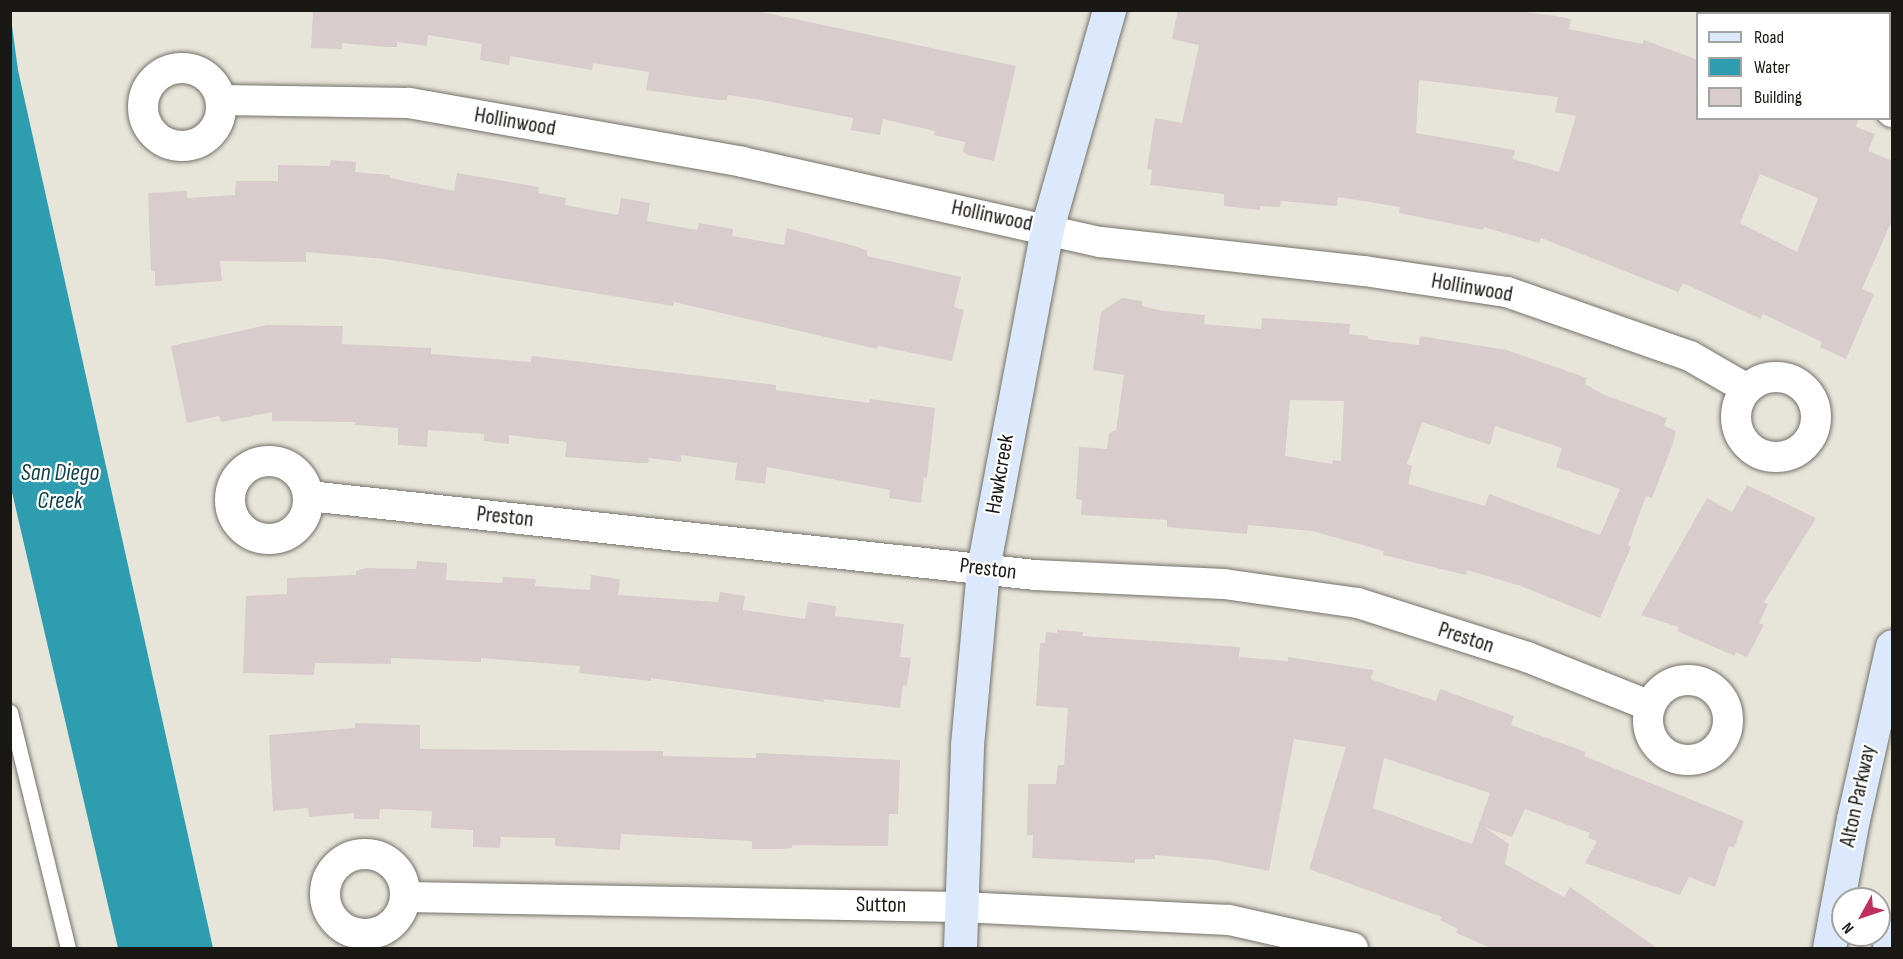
<!DOCTYPE html>
<style>
body{margin:0}
#map{position:relative;width:1903px;height:959px;overflow:hidden;background:#e7e5da;font-family:"Sofia Sans Condensed",sans-serif}
div>[style]{position:absolute}
.water>*{inset:0;background:#2e9db0}
.building>*{inset:0;background:#d9cccc}
.roads{filter:drop-shadow(0 0 2px #747269) drop-shadow(0 0 2px #747269)}
.lane>*{height:15px;margin:-7.5px;padding:0 7.5px;transform-origin:7.5px;border-radius:7.5px;background:#fff}
.street>*{height:30px;margin:-15px;padding:0 15px;transform-origin:15px;border-radius:15px;background:#fff}
.street>.ring{margin:-15px;padding:0;box-sizing:content-box;background:none;border:30px solid #fff;border-radius:50%}
.secondary>*{height:33px;margin:-16.5px;padding:0 16.5px;transform-origin:16.5px;border-radius:16.5px;background:#dce9fc}
span{translate:-50% -50%;white-space:nowrap;text-align:center;line-height:1.15;-webkit-text-stroke:4.5px #fff;paint-order:stroke}
.street-label{font-size:22px;color:#191815}
.water-label{font-size:24px;color:#0d3e46;font-style:italic}
.frame{position:absolute;inset:0;border:12px solid #191815;pointer-events:none}
.legend{position:absolute;left:1696px;top:12px;width:195px;height:108px;box-sizing:border-box;background:#fff;border:2px solid #a3a3a1;margin:0;padding:8px 10px;list-style:none;font-size:18px;color:#191815}
.legend li{display:flex;align-items:center;gap:12px;height:30px}
.legend b{width:30px;border:2px solid #a3a3a1}
.north{position:absolute;left:1831px;top:887px;width:60px;height:60px;box-sizing:border-box;background:#fff;border:2px solid #a3a3a1;border-radius:50%;rotate:230deg;font-size:16px;font-weight:700;line-height:24px;text-align:center;color:#191815}
.north::after{content:'';display:block;margin:auto;width:21px;height:27px;background:#bf305c;clip-path:polygon(50% 0,100% 100%,50% 72%,0 100%)}
</style>
<div id="map">
<div class="water">
<i style="clip-path:polygon(10px 11px,18px 70px,213px 948px,118px 948px,11px 488px)"></i>
</div>
<div class="building">
<i style="clip-path:polygon(313px 10px,753px 10px,1016px 66px,994px 161px,968px 155px,963px 152px,965px 142px,934px 135px,935px 131px,883px 119px,880px 135px,851px 130px,853px 118px,761px 100px,728px 95px,727px 100px,718px 100px,646px 90px,649px 72px,593px 63px,592px 70px,510px 56px,509px 65px,480px 60px,482px 44px,428px 35px,427px 46px,397px 42px,397px 47px,386px 47px,342px 43px,342px 49px,311px 48px)"></i>
<i style="clip-path:polygon(evenodd,1178px 10px,1510px 10px,1556px 16px,1571px 19px,1569px 29px,1642px 44px,1644px 40px,1698px 60px,1698px 118px,1859px 118px,1856px 127px,1875px 134px,1868px 151px,1893px 161px,1893px 218px,1862px 289px,1874px 294px,1846px 359px,1820px 347px,1822px 342px,1763px 314px,1761px 319px,1683px 283px,1678px 292px,1541px 238px,1539px 243px,1484px 227px,1483px 230px,1399px 213px,1400px 207px,1338px 197px,1337px 206px,1281px 201px,1280px 207px,1260px 206px,1260px 210px,1224px 206px,1224px 194px,1150px 185px,1152px 170px,1147px 169px,1155px 118px,1182px 123px,1199px 45px,1172px 39px,1178px 10px,1419px 80px,1558px 97px,1555px 112px,1576px 116px,1559px 172px,1513px 159px,1515px 150px,1416px 133px,1419px 80px,1178px 10px,1760px 174px,1818px 198px,1797px 252px,1740px 223px,1760px 174px)"></i>
<i style="clip-path:polygon(331px 160px,356px 162px,355px 172px,390px 175px,390px 178px,454px 191px,457px 173px,539px 187px,538px 193px,566px 198px,565px 205px,618px 215px,621px 198px,650px 203px,647px 221px,697px 230px,699px 223px,733px 229px,732px 236px,784px 245px,787px 228px,858px 247px,867px 251px,867px 256px,961px 277px,954px 307px,964px 310px,952px 361px,878px 346px,877px 349px,674px 302px,673px 306px,385px 259px,306px 252px,306px 262px,220px 261px,222px 281px,155px 286px,155px 271px,151px 271px,148px 193px,187px 191px,187px 198px,235px 195px,236px 181px,278px 181px,278px 165px,330px 166px)"></i>
<i style="clip-path:polygon(evenodd,1122px 298px,1142px 301px,1142px 306px,1163px 311px,1205px 315px,1204px 324px,1261px 329px,1262px 318px,1350px 324px,1349px 334px,1368px 336px,1368px 339px,1419px 345px,1420px 336px,1507px 350px,1587px 378px,1585px 384px,1602px 394px,1667px 418px,1664px 426px,1676px 431px,1672px 446px,1652px 498px,1646px 496px,1628px 545px,1631px 547px,1600px 618px,1521px 586px,1467px 570px,1466px 575px,1383px 555px,1384px 551px,1312px 531px,1248px 525px,1247px 534px,1167px 527px,1167px 520px,1081px 515px,1082px 500px,1076px 499px,1079px 447px,1107px 449px,1109px 433px,1116px 430px,1124px 375px,1093px 370px,1101px 312px,1122px 298px,1290px 400px,1344px 401px,1341px 461px,1333px 460px,1332px 464px,1285px 456px,1290px 400px,1122px 298px,1422px 422px,1490px 445px,1495px 426px,1562px 448px,1556px 467px,1620px 489px,1600px 535px,1489px 494px,1485px 506px,1408px 484px,1412px 466px,1407px 464px,1422px 422px)"></i>
<i style="clip-path:polygon(267px 325px,343px 326px,342px 344px,431px 348px,431px 354px,531px 362px,532px 356px,776px 385px,776px 390px,869px 403px,870px 399px,935px 408px,927px 478px,924px 477px,921px 503px,889px 498px,890px 490px,767px 467px,765px 484px,735px 480px,737px 463px,681px 455px,681px 462px,649px 458px,648px 463px,638px 463px,565px 457px,567px 442px,509px 435px,509px 444px,484px 441px,484px 434px,428px 430px,427px 447px,398px 445px,398px 428px,355px 425px,356px 422px,272px 421px,272px 412px,221px 422px,219px 416px,187px 423px,171px 346px)"></i>
<i style="clip-path:polygon(1747px 485px,1816px 518px,1764px 602px,1768px 604px,1759px 623px,1764px 625px,1747px 657px,1736px 652px,1735px 656px,1677px 631px,1679px 627px,1641px 615px,1707px 498px,1732px 512px)"></i>
<i style="clip-path:polygon(417px 561px,447px 563px,446px 580px,502px 583px,503px 577px,536px 579px,535px 586px,590px 590px,591px 575px,620px 579px,618px 595px,718px 602px,720px 592px,745px 596px,743px 610px,805px 619px,808px 602px,836px 606px,835px 616px,904px 624px,900px 657px,911px 658px,907px 686px,903px 685px,900px 708px,824px 699px,824px 702px,651px 678px,651px 681px,579px 673px,580px 666px,481px 658px,481px 662px,391px 658px,391px 664px,315px 663px,314px 675px,243px 673px,246px 596px,287px 594px,287px 578px,356px 575px,356px 571px,366px 568px,416px 569px)"></i>
<i style="clip-path:polygon(evenodd,1057px 630px,1083px 632px,1082px 636px,1240px 647px,1239px 657px,1288px 661px,1288px 657px,1373px 670px,1371px 679px,1390px 686px,1436px 701px,1440px 689px,1514px 716px,1511px 725px,1586px 752px,1584px 756px,1744px 821px,1734px 848px,1729px 846px,1715px 887px,1689px 877px,1680px 895px,1585px 863px,1597px 841px,1588px 838px,1590px 833px,1525px 809px,1512px 837px,1484px 827px,1509px 844px,1505px 864px,1564px 897px,1570px 887px,1657px 948px,1491px 948px,1456px 933px,1458px 929px,1440px 920px,1442px 917px,1309px 869px,1346px 747px,1294px 739px,1269px 871px,1215px 860px,1155px 855px,1155px 859px,1135px 859px,1135px 863px,1032px 858px,1033px 835px,1027px 835px,1028px 784px,1056px 784px,1058px 765px,1064px 765px,1068px 708px,1036px 706px,1040px 643px,1045px 643px,1046px 632px,1057px 633px,1057px 630px,1384px 758px,1490px 793px,1472px 844px,1373px 808px,1384px 758px)"></i>
<i style="clip-path:polygon(355px 723px,420px 725px,420px 749px,663px 751px,663px 756px,756px 758px,756px 753px,900px 760px,898px 814px,889px 814px,888px 846px,792px 845px,792px 848px,781px 849px,752px 849px,752px 841px,621px 834px,620px 850px,555px 846px,555px 838px,501px 837px,500px 848px,473px 847px,473px 830px,431px 828px,432px 811px,380px 809px,379px 819px,354px 819px,354px 813px,309px 817px,308px 808px,273px 811px,269px 735px,355px 728px)"></i>
</div>
<div class="roads">
<div class="lane">
<i style="left:10px;top:712px;width:243px;rotate:76.2deg"></i>
</div>
<div class="street">
<i style="left:1727px;top:10px;width:9px;rotate:27deg"></i>
<i style="left:1890px;top:37px;width:2px;rotate:-27deg"></i>
<i class="ring" style="left:143px;top:68px;width:48px;height:48px"></i>
<i style="left:222px;top:100px;width:187px;rotate:0.9deg"></i>
<i style="left:409px;top:103px;width:338px;rotate:10deg"></i>
<i style="left:742px;top:162px;width:368px;rotate:12.6deg"></i>
<i style="left:1101px;top:242px;width:265px;rotate:6.3deg"></i>
<i style="left:1364px;top:271px;width:145px;rotate:8.4deg"></i>
<i style="left:1507px;top:292px;width:194px;rotate:19.3deg"></i>
<i style="left:1690px;top:356px;width:66px;rotate:30.1deg"></i>
<i style="left:1890px;top:110px;width:3px;rotate:45deg"></i>
<i class="ring" style="left:1736px;top:377px;width:50px;height:50px"></i>
<i class="ring" style="left:230px;top:461px;width:48px;height:48px"></i>
<i style="left:309px;top:496px;width:730px;rotate:6.21deg"></i>
<i style="left:1035px;top:575px;width:189px;rotate:2.7deg"></i>
<i style="left:1224px;top:584px;width:135px;rotate:8.1deg"></i>
<i style="left:1358px;top:603px;width:177px;rotate:17.7deg"></i>
<i style="left:1527px;top:657px;width:132px;rotate:21.7deg"></i>
<i class="ring" style="left:1648px;top:680px;width:50px;height:50px"></i>
<i class="ring" style="left:325px;top:854px;width:50px;height:50px"></i>
<i style="left:406px;top:897px;width:555px;rotate:1.03deg"></i>
<i style="left:961px;top:907px;width:268px;rotate:2.8deg"></i>
<i style="left:1229px;top:920px;width:127px;rotate:12.7deg"></i>
</div>
<div class="secondary">
<i style="left:960px;top:948px;width:203px;rotate:-88deg"></i>
<i style="left:967px;top:745px;width:178px;rotate:-84.8deg"></i>
<i style="left:983px;top:568px;width:346px;rotate:-79.3deg"></i>
<i style="left:1047px;top:228px;width:227px;rotate:-74.1deg"></i>
<i style="left:1829px;top:948px;width:131px;rotate:-79.5deg"></i>
<i style="left:1853px;top:819px;width:177px;rotate:-77.3deg"></i>
<i style="left:1889px;top:948px;width:18px;rotate:-81deg"></i>
</div>
</div>
<div class="street-label">
<span style="left:515px;top:122px;rotate:10deg">Hollinwood</span>
<span style="left:992px;top:216px;rotate:12deg">Hollinwood</span>
<span style="left:1472px;top:288px;rotate:10deg">Hollinwood</span>
<span style="left:1000px;top:474px;rotate:-80deg">Hawkcreek</span>
<span style="left:505px;top:517px;rotate:6deg">Preston</span>
<span style="left:988px;top:569px;rotate:7deg">Preston</span>
<span style="left:1466px;top:638px;rotate:18deg">Preston</span>
<span style="left:1858px;top:796px;rotate:-78deg">Alton Parkway</span>
<span style="left:881px;top:905px;rotate:1deg">Sutton</span>
</div>
<div class="water-label">
<span style="left:60px;top:487px">San Diego<br>Creek</span>
</div>
<div class="frame"></div>
<ul class="legend">
<li><b style="height:8px;background:#dce9fc"></b>Road</li>
<li><b style="height:16px;background:#2e9db0"></b>Water</li>
<li><b style="height:16px;background:#d9cccc"></b>Building</li>
</ul>
<div class="north">N</div>
</div>
